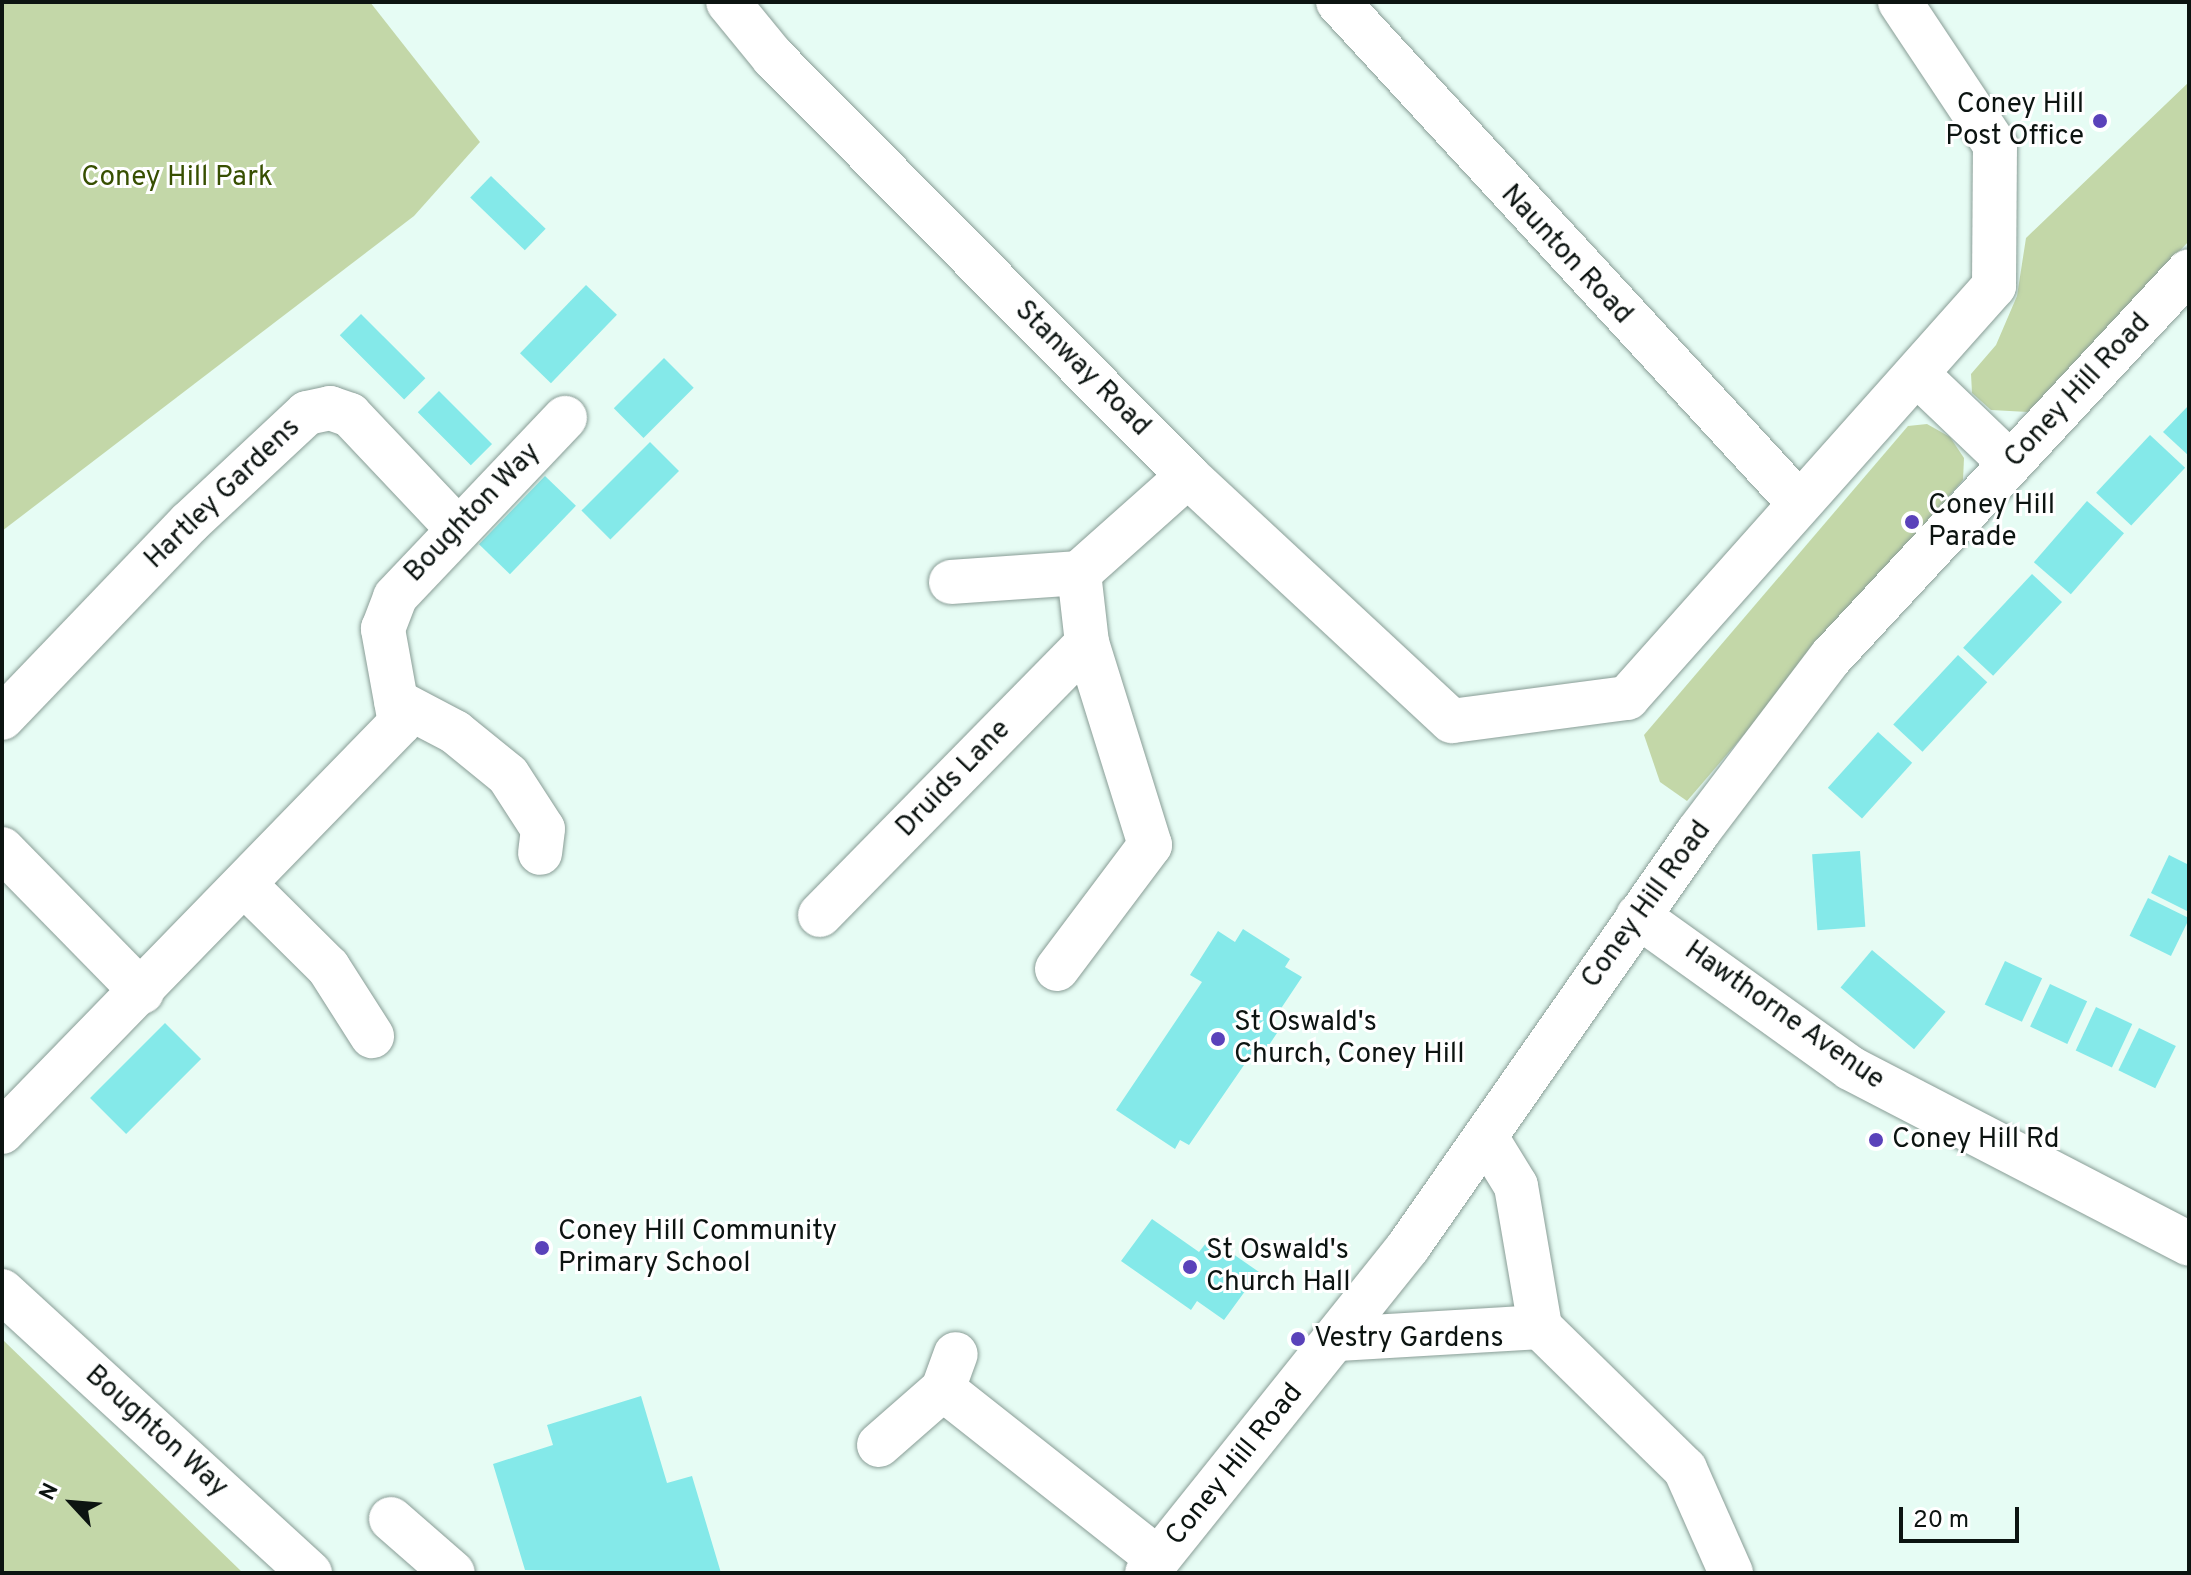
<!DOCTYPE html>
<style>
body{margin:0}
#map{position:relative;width:2191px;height:1575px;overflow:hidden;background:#e6fcf4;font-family:Overpass,sans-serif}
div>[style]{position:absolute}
.green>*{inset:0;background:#c3d7a8}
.building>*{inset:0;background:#84e9e9;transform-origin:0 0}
.roads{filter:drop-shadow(0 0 2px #899d96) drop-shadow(0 0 2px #899d96)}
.minor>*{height:44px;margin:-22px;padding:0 22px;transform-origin:22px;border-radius:22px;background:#fff}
.dots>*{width:22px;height:22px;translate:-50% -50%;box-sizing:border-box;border:4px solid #fff;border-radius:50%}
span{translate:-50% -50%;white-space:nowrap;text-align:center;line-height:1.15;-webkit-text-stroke:6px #fff;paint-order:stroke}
.poi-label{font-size:28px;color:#0c1411}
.right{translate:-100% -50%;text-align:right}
.left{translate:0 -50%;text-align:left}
.park-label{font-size:28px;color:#374f01}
.street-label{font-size:28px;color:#0c1411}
.frame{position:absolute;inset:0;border:4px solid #0c1411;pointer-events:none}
.north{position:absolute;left:32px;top:1463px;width:80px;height:80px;-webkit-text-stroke:6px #fff;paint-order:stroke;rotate:296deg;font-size:22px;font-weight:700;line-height:32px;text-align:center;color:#0c1411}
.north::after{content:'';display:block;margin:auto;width:28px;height:36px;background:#0c1411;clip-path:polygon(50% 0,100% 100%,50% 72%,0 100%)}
.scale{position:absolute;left:1899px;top:1507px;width:120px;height:36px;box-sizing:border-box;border:4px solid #0c1411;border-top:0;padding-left:10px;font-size:24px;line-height:28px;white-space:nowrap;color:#0c1411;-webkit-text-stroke:6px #fff;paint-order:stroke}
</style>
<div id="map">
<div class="green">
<i style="clip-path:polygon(2px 2px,370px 2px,480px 142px,414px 216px,2px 531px)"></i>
<i style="clip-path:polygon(2189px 82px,2189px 241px,2028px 412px,1991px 410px,1972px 393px,1971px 374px,1996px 345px,2017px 296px,2026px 238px)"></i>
<i style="clip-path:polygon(1927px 424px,1950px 437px,1964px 458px,1963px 480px,1687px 801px,1660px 782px,1644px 735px,1908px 426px)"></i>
<i style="clip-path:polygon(2px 1339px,243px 1573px,2px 1573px)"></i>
</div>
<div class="building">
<i style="left:491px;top:176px;width:76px;height:30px;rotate:44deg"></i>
<i style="left:586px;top:285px;width:43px;height:95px;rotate:44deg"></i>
<i style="left:361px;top:314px;width:91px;height:30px;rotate:45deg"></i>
<i style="left:664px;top:358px;width:42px;height:71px;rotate:45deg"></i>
<i style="left:439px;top:391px;width:75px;height:30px;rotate:45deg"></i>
<i style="clip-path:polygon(2189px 405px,2189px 456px,2163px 432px)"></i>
<i style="left:2150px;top:435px;width:48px;height:79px;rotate:43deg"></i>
<i style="left:650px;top:442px;width:41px;height:97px;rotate:45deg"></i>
<i style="left:545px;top:476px;width:43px;height:95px;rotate:44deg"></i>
<i style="left:2087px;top:501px;width:49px;height:81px;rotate:41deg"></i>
<i style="left:2032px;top:574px;width:41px;height:101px;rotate:43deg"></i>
<i style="left:1958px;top:655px;width:40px;height:95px;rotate:43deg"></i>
<i style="left:1878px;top:732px;width:46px;height:75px;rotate:42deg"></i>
<i style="left:1860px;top:851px;width:76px;height:48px;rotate:86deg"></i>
<i style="clip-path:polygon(2169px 855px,2189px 865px,2189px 912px,2151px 893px)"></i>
<i style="left:2148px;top:898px;width:46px;height:42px;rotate:26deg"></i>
<i style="clip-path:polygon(1243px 929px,1290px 959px,1285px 967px,1302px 977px,1272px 1022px,1281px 1027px,1261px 1057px,1253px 1052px,1189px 1145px,1180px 1140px,1175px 1149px,1116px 1110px,1202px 982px,1190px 975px,1218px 931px,1235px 942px)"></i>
<i style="left:1872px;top:950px;width:96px;height:49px;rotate:40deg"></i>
<i style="left:2005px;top:961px;width:41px;height:48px;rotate:25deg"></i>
<i style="left:2050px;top:984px;width:41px;height:47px;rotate:25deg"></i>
<i style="left:2096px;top:1007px;width:40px;height:48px;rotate:25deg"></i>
<i style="left:165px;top:1023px;width:51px;height:106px;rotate:45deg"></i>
<i style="left:2139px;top:1028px;width:41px;height:47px;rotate:26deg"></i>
<i style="clip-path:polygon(1152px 1219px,1199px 1252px,1210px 1238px,1259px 1272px,1224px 1320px,1197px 1301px,1191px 1310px,1121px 1261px)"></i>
<i style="clip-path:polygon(641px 1396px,667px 1483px,692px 1476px,721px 1573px,525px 1570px,493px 1464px,553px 1445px,547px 1425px)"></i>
</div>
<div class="roads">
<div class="minor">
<i style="left:728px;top:2px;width:71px;rotate:50.7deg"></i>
<i style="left:773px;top:57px;width:590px;rotate:45.27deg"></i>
<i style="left:1188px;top:476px;width:360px;rotate:42.9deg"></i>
<i style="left:1452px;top:721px;width:177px;rotate:-7.5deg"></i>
<i style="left:1627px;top:698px;width:552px;rotate:-48.31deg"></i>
<i style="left:1994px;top:286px;width:141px;rotate:-89.6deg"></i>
<i style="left:1995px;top:145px;width:172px;rotate:-123.6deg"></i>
<i style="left:1338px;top:2px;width:681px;rotate:47.38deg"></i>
<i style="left:1920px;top:377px;width:124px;rotate:43.7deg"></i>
<i style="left:951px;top:582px;width:128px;rotate:-4deg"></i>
<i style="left:396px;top:701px;width:67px;rotate:27.7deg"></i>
<i style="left:455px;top:732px;width:68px;rotate:39.1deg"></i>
<i style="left:508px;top:775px;width:64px;rotate:57.1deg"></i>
<i style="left:543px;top:829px;width:24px;rotate:97deg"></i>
<i style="left:2px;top:718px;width:270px;rotate:-46.2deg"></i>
<i style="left:189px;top:523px;width:161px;rotate:-43deg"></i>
<i style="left:307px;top:413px;width:24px;rotate:-12deg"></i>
<i style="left:330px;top:408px;width:21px;rotate:19deg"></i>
<i style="left:350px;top:415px;width:154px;rotate:46.6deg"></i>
<i style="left:2px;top:849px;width:200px;rotate:45.6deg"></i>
<i style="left:245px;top:885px;width:117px;rotate:44.7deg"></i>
<i style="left:328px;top:967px;width:82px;rotate:57.5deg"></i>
<i style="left:820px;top:915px;width:381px;rotate:-45.5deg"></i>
<i style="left:1087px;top:643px;width:70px;rotate:-96.5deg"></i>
<i style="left:1079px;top:573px;width:146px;rotate:-41.7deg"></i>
<i style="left:1638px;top:916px;width:261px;rotate:35.6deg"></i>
<i style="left:1850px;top:1068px;width:382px;rotate:27.4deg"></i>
<i style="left:1057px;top:969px;width:155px;rotate:-53.1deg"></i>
<i style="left:1150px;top:845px;width:212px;rotate:-107.3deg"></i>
<i style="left:2px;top:1132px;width:571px;rotate:-45.78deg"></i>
<i style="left:400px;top:723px;width:96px;rotate:-100.3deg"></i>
<i style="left:383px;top:629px;width:34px;rotate:-69deg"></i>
<i style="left:395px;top:597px;width:247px;rotate:-46.5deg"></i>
<i style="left:1486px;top:1137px;width:57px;rotate:58.5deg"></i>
<i style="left:1516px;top:1186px;width:143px;rotate:80.3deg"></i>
<i style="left:2px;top:1291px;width:418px;rotate:42.5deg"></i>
<i style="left:1339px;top:1339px;width:201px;rotate:-3.4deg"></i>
<i style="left:1540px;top:1327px;width:203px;rotate:44.4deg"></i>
<i style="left:1685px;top:1469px;width:114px;rotate:66.1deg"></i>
<i style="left:943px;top:1389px;width:274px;rotate:38.3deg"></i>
<i style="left:879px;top:1445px;width:85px;rotate:-41.2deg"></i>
<i style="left:943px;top:1389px;width:37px;rotate:-70deg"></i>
<i style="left:391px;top:1519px;width:82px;rotate:41.1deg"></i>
<i style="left:1147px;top:1573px;width:418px;rotate:-51.3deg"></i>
<i style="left:1408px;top:1247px;width:506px;rotate:-55.05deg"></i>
<i style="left:1698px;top:832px;width:220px;rotate:-52.8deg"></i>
<i style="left:1831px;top:657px;width:526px;rotate:-47.16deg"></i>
</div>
</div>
<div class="dots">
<i style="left:2100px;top:121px;background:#5a42ba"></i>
<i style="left:1912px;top:522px;background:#5a42ba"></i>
<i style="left:1218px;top:1039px;background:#5a42ba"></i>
<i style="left:1876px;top:1140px;background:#5a42ba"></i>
<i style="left:542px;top:1248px;background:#5a42ba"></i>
<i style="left:1190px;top:1267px;background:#5a42ba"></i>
<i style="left:1298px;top:1339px;background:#5a42ba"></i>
</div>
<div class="poi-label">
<span class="right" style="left:2084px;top:121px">Coney Hill<br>Post Office</span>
<span class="left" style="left:1928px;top:522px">Coney Hill<br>Parade</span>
<span class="left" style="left:1234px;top:1039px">St Oswald's<br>Church, Coney Hill</span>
<span class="left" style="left:1892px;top:1140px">Coney Hill Rd</span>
<span class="left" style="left:558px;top:1248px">Coney Hill Community<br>Primary School</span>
<span class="left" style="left:1206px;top:1267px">St Oswald's<br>Church Hall</span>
<span class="left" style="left:1314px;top:1339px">Vestry Gardens</span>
</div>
<div class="park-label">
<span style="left:177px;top:178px">Coney Hill Park</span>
</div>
<div class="street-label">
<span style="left:1566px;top:255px;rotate:47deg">Naunton Road</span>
<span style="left:1082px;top:369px;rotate:45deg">Stanway Road</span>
<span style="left:2078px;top:391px;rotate:-47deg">Coney Hill Road</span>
<span style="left:223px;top:494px;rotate:-44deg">Hartley Gardens</span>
<span style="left:473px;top:513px;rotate:-46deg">Boughton Way</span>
<span style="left:954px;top:779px;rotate:-46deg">Druids Lane</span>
<span style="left:1647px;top:905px;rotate:-54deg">Coney Hill Road</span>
<span style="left:1784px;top:1016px;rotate:35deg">Hawthorne Avenue</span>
<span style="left:156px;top:1432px;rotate:42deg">Boughton Way</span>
<span style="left:1235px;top:1465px;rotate:-51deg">Coney Hill Road</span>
</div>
<div class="frame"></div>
<div class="north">N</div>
<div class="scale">20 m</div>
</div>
